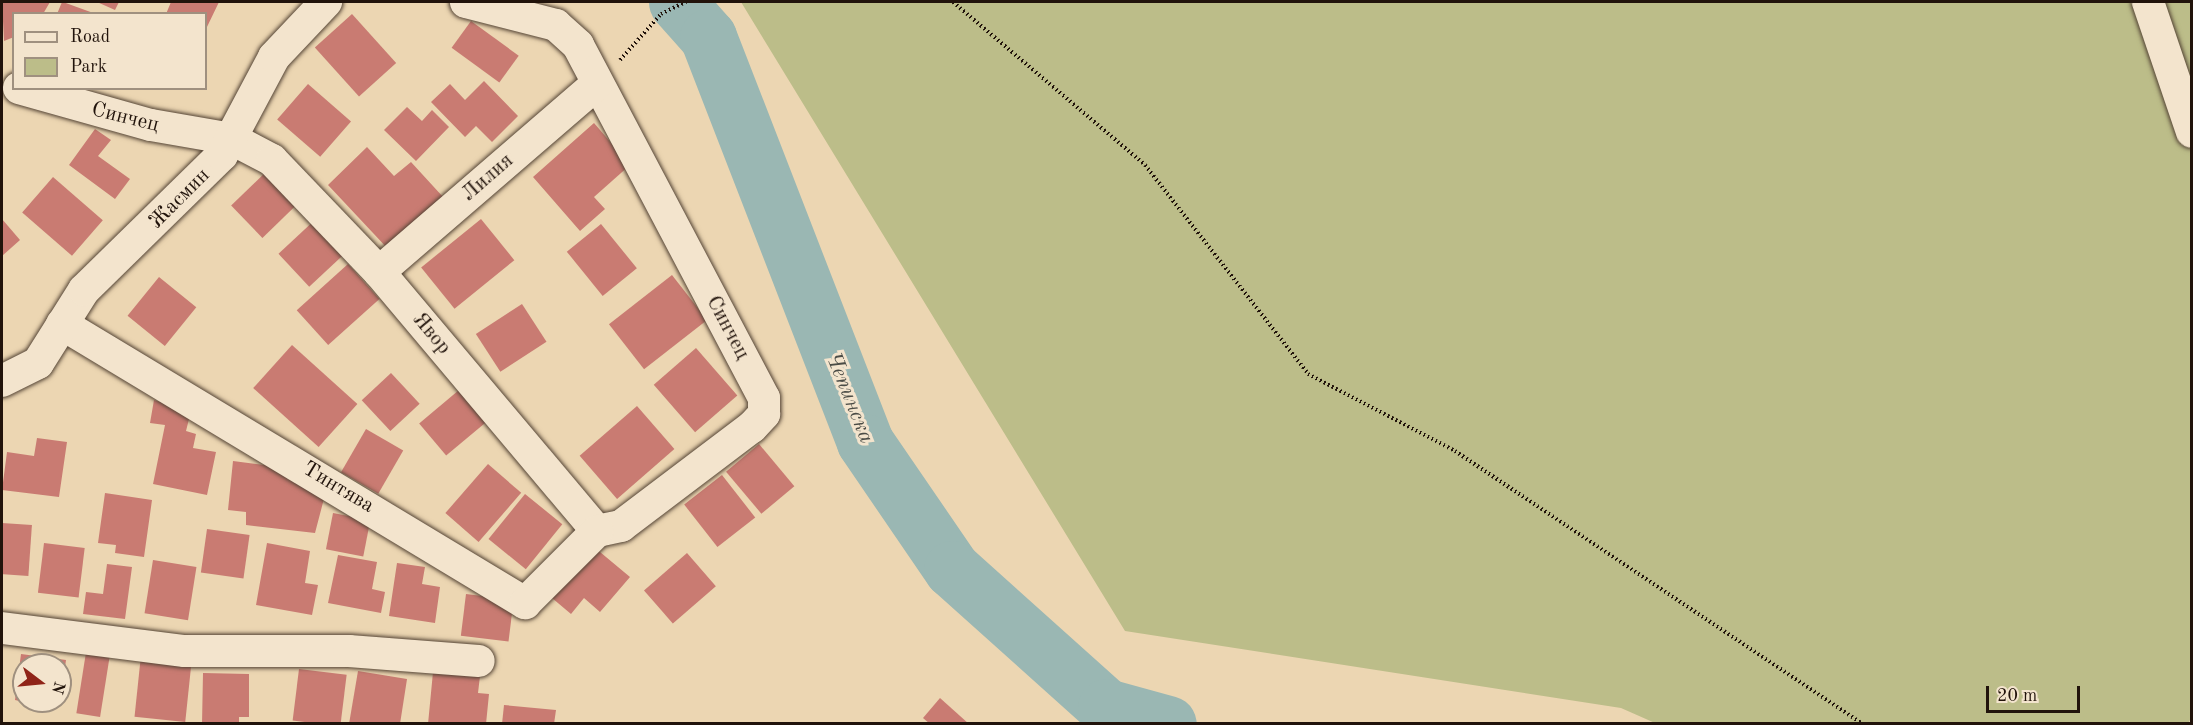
<!DOCTYPE html>
<meta charset="utf-8">
<style>
body{margin:0}
#map{position:relative;width:2193px;height:725px;overflow:hidden;background:#ecd6b2;font-family:"Old Standard TT",serif}
div>[style]{position:absolute}
.green>*{inset:0;background:#bcbd89}
.river>*{height:57px;margin:-28.5px;padding:0 28.5px;transform-origin:28.5px;border-radius:28.5px;background:#9ab7b3}
.building>*{inset:0;background:#c97b72;transform-origin:0 0}
.path>*{height:4px;margin-top:-2px;transform-origin:0;background:repeating-linear-gradient(90deg,#21130b 0 1.5px,transparent 0 4.5px)}
.roads{filter:drop-shadow(0 0 2px #544435) drop-shadow(0 0 2px #544435)}
.minor>*{height:32px;margin:-16px;padding:0 16px;transform-origin:16px;border-radius:16px;background:#f3e4cd}
span{translate:-50% -50%;white-space:nowrap;text-align:center;line-height:1.15;-webkit-text-stroke:6px #f3e4cd;paint-order:stroke}
.street-label{font-size:21px;color:#21130b}
.water-label{font-size:22px;color:#4b4c46;font-style:italic}
.frame{position:absolute;inset:0;border:3px solid #21130b;pointer-events:none}
.legend{position:absolute;left:12px;top:12px;width:195px;height:78px;box-sizing:border-box;background:#f3e4cd;border:2px solid #9f907f;margin:0;padding:8px 10px;list-style:none;font-size:18px;color:#21130b}
.legend li{display:flex;align-items:center;gap:12px;height:30px}
.legend b{width:30px;border:2px solid #9f907f}
.north{position:absolute;left:12px;top:653px;width:60px;height:60px;box-sizing:border-box;background:#f3e4cd;border:2px solid #9f907f;border-radius:50%;rotate:106deg;font-size:16px;font-weight:700;line-height:24px;text-align:center;color:#21130b}
.north::after{content:'';display:block;margin:auto;width:21px;height:27px;background:#8f2418;clip-path:polygon(50% 0,100% 100%,50% 72%,0 100%)}
.scale{position:absolute;left:1986px;top:686px;width:94px;height:27px;box-sizing:border-box;border:3px solid #21130b;border-top:0;padding-left:8px;font-size:18px;line-height:21px;white-space:nowrap;color:#21130b;-webkit-text-stroke:4px #f3e4cd;paint-order:stroke}
</style>
<div id="map">
<div class="green">
<i style="clip-path:polygon(741px 2px,2191px 2px,2191px 718px,2188px 724px,1655px 723px,1621px 708px,1125px 631px)"></i>
</div>
<div class="river">
<i style="left:677px;top:2px;width:47px;rotate:48.5deg"></i>
<i style="left:708px;top:37px;width:434px;rotate:68.8deg"></i>
<i style="left:865px;top:442px;width:154px;rotate:55.6deg"></i>
<i style="left:952px;top:569px;width:207px;rotate:41.9deg"></i>
<i style="left:1106px;top:707px;width:64px;rotate:15.3deg"></i>
</div>
<div class="building">
<i style="clip-path:polygon(2px 2px,50px 2px,43px 14px,14px 14px,14px 37px,4px 41px)"></i>
<i style="clip-path:polygon(62px 2px,63px 2px,96px 14px,57px 14px)"></i>
<i style="clip-path:polygon(97px 2px,119px 2px,115px 10px)"></i>
<i style="clip-path:polygon(171px 2px,219px 2px,206px 29px,206px 14px,166px 14px)"></i>
<i style="left:352px;top:14px;width:66px;height:50px;rotate:48deg"></i>
<i style="left:471px;top:21px;width:59px;height:33px;rotate:36deg"></i>
<i style="clip-path:polygon(484px 81px,518px 116px,492px 142px,476px 126px,465px 137px,431px 102px,450px 84px,465px 100px)"></i>
<i style="left:308px;top:84px;width:57px;height:47px;rotate:41deg"></i>
<i style="clip-path:polygon(407px 107px,422px 121px,432px 110px,449px 127px,416px 161px,384px 130px)"></i>
<i style="clip-path:polygon(594px 123px,630px 165px,594px 197px,605px 209px,580px 231px,533px 177px)"></i>
<i style="clip-path:polygon(95px 129px,111px 140px,98px 156px,130px 179px,115px 199px,69px 165px)"></i>
<i style="clip-path:polygon(367px 147px,394px 176px,411px 162px,444px 198px,388px 249px,328px 185px)"></i>
<i style="left:270px;top:168px;width:45px;height:54px;rotate:46deg"></i>
<i style="left:53px;top:177px;width:66px;height:47px;rotate:41deg"></i>
<i style="left:318px;top:217px;width:45px;height:54px;rotate:47deg"></i>
<i style="clip-path:polygon(2px 219px,20px 240px,2px 256px)"></i>
<i style="left:481px;top:219px;width:53px;height:77px;rotate:51deg"></i>
<i style="left:601px;top:224px;width:57px;height:44px;rotate:51deg"></i>
<i style="left:348px;top:264px;width:47px;height:69px;rotate:48deg"></i>
<i style="left:672px;top:275px;width:57px;height:80px;rotate:52deg"></i>
<i style="left:159px;top:277px;width:48px;height:50px;rotate:39deg"></i>
<i style="left:522px;top:304px;width:45px;height:55px;rotate:57deg"></i>
<i style="left:292px;top:345px;width:88px;height:58px;rotate:42deg"></i>
<i style="left:696px;top:348px;width:63px;height:56px;rotate:49deg"></i>
<i style="left:391px;top:373px;width:42px;height:40px;rotate:47deg"></i>
<i style="left:459px;top:390px;width:42px;height:52px;rotate:50deg"></i>
<i style="clip-path:polygon(154px 400px,191px 411px,186px 431px,196px 434px,193px 448px,216px 452px,207px 495px,153px 484px,165px 425px,150px 423px)"></i>
<i style="left:637px;top:406px;width:57px;height:76px;rotate:49deg"></i>
<i style="left:366px;top:429px;width:43px;height:50px;rotate:30deg"></i>
<i style="clip-path:polygon(37px 438px,67px 442px,59px 497px,2px 490px,7px 452px,34px 456px)"></i>
<i style="left:759px;top:444px;width:55px;height:43px;rotate:50deg"></i>
<i style="clip-path:polygon(233px 461px,289px 468px,287px 479px,326px 491px,315px 533px,246px 525px,246px 512px,228px 510px)"></i>
<i style="left:488px;top:464px;width:44px;height:65px;rotate:41deg"></i>
<i style="left:722px;top:475px;width:54px;height:48px;rotate:52deg"></i>
<i style="clip-path:polygon(105px 493px,152px 500px,144px 557px,115px 553px,116px 545px,98px 543px)"></i>
<i style="left:525px;top:494px;width:48px;height:58px;rotate:39deg"></i>
<i style="left:333px;top:513px;width:38px;height:37px;rotate:11deg"></i>
<i style="left:2px;top:523px;width:30px;height:51px;rotate:4deg"></i>
<i style="left:207px;top:529px;width:43px;height:44px;rotate:8deg"></i>
<i style="left:44px;top:543px;width:41px;height:50px;rotate:7deg"></i>
<i style="clip-path:polygon(267px 543px,310px 551px,305px 583px,318px 585px,312px 615px,256px 605px)"></i>
<i style="clip-path:polygon(594px 547px,630px 577px,600px 612px,584px 598px,571px 614px,552px 598px)"></i>
<i style="left:687px;top:553px;width:44px;height:57px;rotate:49deg"></i>
<i style="clip-path:polygon(338px 555px,377px 562px,372px 589px,385px 592px,381px 613px,328px 603px)"></i>
<i style="left:153px;top:560px;width:44px;height:54px;rotate:9deg"></i>
<i style="clip-path:polygon(397px 563px,425px 567px,422px 584px,440px 587px,435px 623px,389px 616px)"></i>
<i style="clip-path:polygon(107px 564px,132px 567px,125px 619px,83px 614px,86px 592px,103px 594px)"></i>
<i style="left:466px;top:594px;width:48px;height:42px;rotate:7deg"></i>
<i style="left:87px;top:646px;width:24px;height:68px;rotate:9deg"></i>
<i style="clip-path:polygon(21px 654px,66px 660px,61px 696px,60px 665px,24px 665px,24px 702px,15px 700px)"></i>
<i style="left:141px;top:655px;width:51px;height:62px;rotate:6deg"></i>
<i style="left:299px;top:669px;width:48px;height:52px;rotate:7deg"></i>
<i style="clip-path:polygon(358px 671px,407px 679px,400px 724px,349px 724px)"></i>
<i style="clip-path:polygon(433px 672px,480px 676px,478px 693px,489px 694px,486px 724px,428px 724px)"></i>
<i style="clip-path:polygon(203px 673px,249px 674px,249px 717px,239px 717px,239px 724px,202px 724px)"></i>
<i style="clip-path:polygon(940px 698px,969px 724px,930px 724px,923px 718px)"></i>
<i style="clip-path:polygon(30px 701px,61px 701px,60px 706px)"></i>
<i style="clip-path:polygon(504px 705px,556px 710px,554px 724px,502px 724px)"></i>
</div>
<div class="path">
<i style="left:953px;top:2px;width:252px;rotate:40.3deg"></i>
<i style="left:1145px;top:165px;width:265px;rotate:52deg"></i>
<i style="left:1308px;top:374px;width:166px;rotate:27.6deg"></i>
<i style="left:1455px;top:451px;width:491px;rotate:33.8deg"></i>
<i style="left:620px;top:60px;width:62px;rotate:-48.3deg"></i>
<i style="left:661px;top:14px;width:28px;rotate:-26deg"></i>
</div>
<div class="roads">
<div class="minor">
<i style="left:2148px;top:2px;width:137px;rotate:71.3deg"></i>
<i style="left:19px;top:88px;width:137px;rotate:15.7deg"></i>
<i style="left:151px;top:125px;width:82px;rotate:9.8deg"></i>
<i style="left:232px;top:139px;width:45px;rotate:27.7deg"></i>
<i style="left:272px;top:160px;width:155px;rotate:46.3deg"></i>
<i style="left:379px;top:272px;width:339px;rotate:49.9deg"></i>
<i style="left:597px;top:531px;width:25px;rotate:-12deg"></i>
<i style="left:621px;top:526px;width:164px;rotate:-37.1deg"></i>
<i style="left:752px;top:427px;width:18px;rotate:-47deg"></i>
<i style="left:764px;top:414px;width:16px;rotate:-90deg"></i>
<i style="left:764px;top:398px;width:399px;rotate:-117.8deg"></i>
<i style="left:578px;top:45px;width:30px;rotate:-138deg"></i>
<i style="left:556px;top:25px;width:93px;rotate:-165.7deg"></i>
<i style="left:379px;top:272px;width:288px;rotate:-40.8deg"></i>
<i style="left:62px;top:324px;width:541px;rotate:31.07deg"></i>
<i style="left:525px;top:603px;width:102px;rotate:-45deg"></i>
<i style="left:2px;top:381px;width:40px;rotate:-26.6deg"></i>
<i style="left:38px;top:363px;width:86px;rotate:-57.8deg"></i>
<i style="left:84px;top:290px;width:193px;rotate:-44.4deg"></i>
<i style="left:222px;top:155px;width:111px;rotate:-62deg"></i>
<i style="left:274px;top:57px;width:76px;rotate:-46.6deg"></i>
<i style="left:2px;top:628px;width:184px;rotate:7.2deg"></i>
<i style="left:185px;top:651px;width:164px"></i>
<i style="left:349px;top:651px;width:130px;rotate:4.4deg"></i>
</div>
</div>
<div class="street-label">
<span style="left:125px;top:118px;rotate:14deg">Синчец</span>
<span style="left:488px;top:178px;rotate:-41deg">Лилия</span>
<span style="left:180px;top:199px;rotate:-45deg">Жасмин</span>
<span style="left:727px;top:328px;rotate:62deg">Синчец</span>
<span style="left:431px;top:334px;rotate:50deg">Явор</span>
<span style="left:338px;top:488px;rotate:31deg">Тинтява</span>
</div>
<div class="water-label">
<span style="left:849px;top:398px;rotate:68deg">Чепинска</span>
</div>
<div class="frame"></div>
<ul class="legend">
<li><b style="height:8px;background:#f3e4cd"></b>Road</li>
<li><b style="height:16px;background:#bcbd89"></b>Park</li>
</ul>
<div class="north">N</div>
<div class="scale">20 m</div>
</div>
